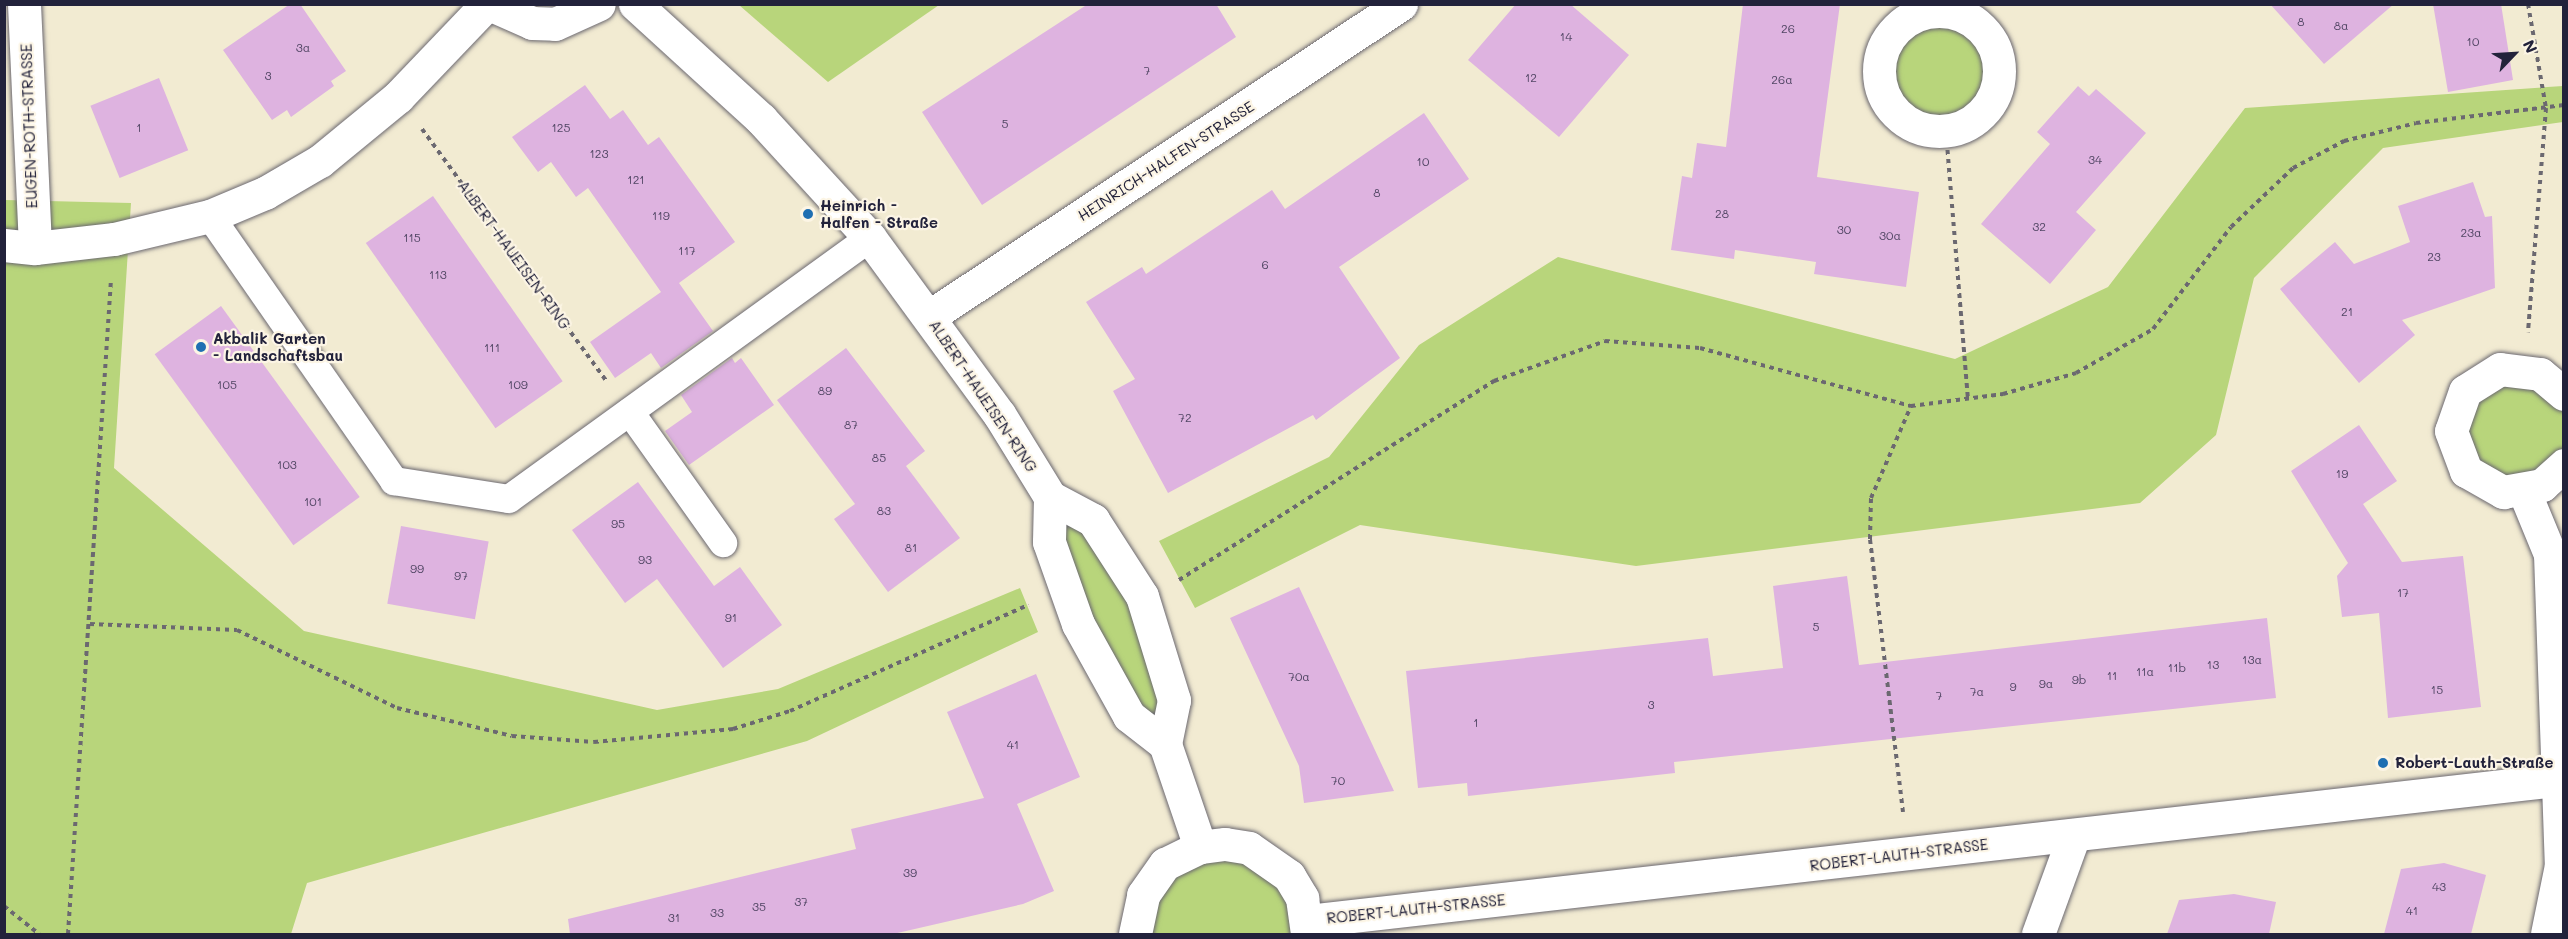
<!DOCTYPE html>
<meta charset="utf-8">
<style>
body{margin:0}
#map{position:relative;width:2568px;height:939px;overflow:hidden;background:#f2ebd2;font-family:Mali,sans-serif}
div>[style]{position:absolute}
.green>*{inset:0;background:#b8d57b}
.round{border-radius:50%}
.building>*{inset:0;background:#deb3e0;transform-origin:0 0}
.path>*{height:4px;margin-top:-2px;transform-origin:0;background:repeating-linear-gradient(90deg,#6b6870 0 4.5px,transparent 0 9px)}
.roads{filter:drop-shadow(0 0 2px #6b6870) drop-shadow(0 0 2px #6b6870)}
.service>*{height:28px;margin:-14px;padding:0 14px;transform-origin:14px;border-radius:14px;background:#fff}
.minor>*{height:33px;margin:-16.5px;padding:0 16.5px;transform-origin:16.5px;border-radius:16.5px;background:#fff}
.minor>.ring{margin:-16.5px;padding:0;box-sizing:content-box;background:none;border:33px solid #fff;border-radius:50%}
.dots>*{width:16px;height:16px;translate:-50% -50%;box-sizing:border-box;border:3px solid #fcf5e5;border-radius:50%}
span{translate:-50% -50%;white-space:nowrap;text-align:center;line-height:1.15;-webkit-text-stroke:4.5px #fcf5e5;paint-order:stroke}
.number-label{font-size:12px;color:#514664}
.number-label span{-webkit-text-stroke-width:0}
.street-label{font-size:15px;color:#22223b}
.poi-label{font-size:15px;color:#22223b;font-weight:700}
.left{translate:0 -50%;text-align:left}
.frame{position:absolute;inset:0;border:6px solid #22223b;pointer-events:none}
.north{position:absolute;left:2484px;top:24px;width:60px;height:60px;-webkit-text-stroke:4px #fcf5e5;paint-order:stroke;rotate:65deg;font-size:16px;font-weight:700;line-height:24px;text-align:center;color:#22223b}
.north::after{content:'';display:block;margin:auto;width:21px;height:27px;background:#22223b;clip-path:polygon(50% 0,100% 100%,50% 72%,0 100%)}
</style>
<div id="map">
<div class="green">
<i style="clip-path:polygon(739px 5px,939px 5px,828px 82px)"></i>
<i class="round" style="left:1879px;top:11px;width:120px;height:120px"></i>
<i style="clip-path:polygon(2563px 86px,2563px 122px,2383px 148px,2254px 278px,2216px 435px,2140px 503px,1636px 566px,1360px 525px,1195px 608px,1159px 541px,1329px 457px,1419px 345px,1558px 257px,1955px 359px,2108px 287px,2245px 108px)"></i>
<i style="clip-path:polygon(5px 200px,131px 203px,114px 468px,304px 631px,657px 710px,778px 689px,1020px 588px,1038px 632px,807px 741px,307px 883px,291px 934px,5px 934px)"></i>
<i style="clip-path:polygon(2480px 377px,2563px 394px,2563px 465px,2483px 484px,2454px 410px)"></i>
<i style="clip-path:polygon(1050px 497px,1142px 596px,1165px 744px,1078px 624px)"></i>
<i style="clip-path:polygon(1182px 853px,1271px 859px,1307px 934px,1135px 934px)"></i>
</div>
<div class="building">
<i style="clip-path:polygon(290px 4px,300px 4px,346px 71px,331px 81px,334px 86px,291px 117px,287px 110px,272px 120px,223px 50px)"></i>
<i style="clip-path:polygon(1088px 4px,1216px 4px,1236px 37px,982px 205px,922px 112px)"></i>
<i style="clip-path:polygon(1516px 4px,1570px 4px,1629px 55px,1559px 137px,1468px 60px)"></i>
<i style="clip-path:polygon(1743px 4px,1840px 4px,1817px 177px,1919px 192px,1906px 287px,1814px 274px,1816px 262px,1735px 250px,1734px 259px,1671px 250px,1682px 176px,1692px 178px,1697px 143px,1726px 147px)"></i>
<i style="clip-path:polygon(2270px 4px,2394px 4px,2324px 64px)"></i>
<i style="clip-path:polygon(2433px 4px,2501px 4px,2513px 80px,2448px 92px)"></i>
<i style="left:159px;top:78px;width:78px;height:74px;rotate:68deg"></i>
<i style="clip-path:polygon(585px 85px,610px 119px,623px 110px,648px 145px,659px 137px,735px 242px,679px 283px,713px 331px,661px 368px,651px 353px,615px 378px,590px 342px,661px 292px,588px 188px,576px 197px,551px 162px,538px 172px,512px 137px)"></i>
<i style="clip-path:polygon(2078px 86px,2089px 96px,2096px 89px,2146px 133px,2076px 212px,2096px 230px,2050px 284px,1981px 224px,2050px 144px,2037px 132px)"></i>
<i style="clip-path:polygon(1424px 113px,1469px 179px,1339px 267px,1400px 358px,1316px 420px,1313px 415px,1168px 493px,1113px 391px,1135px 379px,1086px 302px,1142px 267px,1146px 274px,1272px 190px,1285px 209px)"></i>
<i style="clip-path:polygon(2473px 182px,2485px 217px,2492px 216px,2495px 288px,2402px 320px,2415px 335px,2359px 383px,2280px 289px,2335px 242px,2354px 264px,2410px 242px,2398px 206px)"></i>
<i style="left:433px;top:196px;width:226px;height:82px;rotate:55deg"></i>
<i style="left:221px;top:306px;width:236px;height:82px;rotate:54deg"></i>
<i style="clip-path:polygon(846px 348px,925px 451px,906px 466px,960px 538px,888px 592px,834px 519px,855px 504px,777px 400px)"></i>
<i style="clip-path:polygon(732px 358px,735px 363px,741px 358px,774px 405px,689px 465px,665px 431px,692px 412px,681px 395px)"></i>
<i style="clip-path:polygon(2359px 425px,2397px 481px,2363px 504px,2402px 562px,2463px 556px,2481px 707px,2388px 718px,2379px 613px,2342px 617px,2337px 576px,2348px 563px,2291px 471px)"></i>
<i style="clip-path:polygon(638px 482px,714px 586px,740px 567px,782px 625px,723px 668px,657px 579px,625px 603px,572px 530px)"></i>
<i style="left:401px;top:526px;width:89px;height:79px;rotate:10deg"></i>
<i style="clip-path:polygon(1847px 576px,1859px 665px,2267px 618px,2276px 698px,1674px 762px,1675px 773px,1468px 796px,1467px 783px,1418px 788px,1406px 671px,1708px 638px,1713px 676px,1783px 668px,1773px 586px)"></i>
<i style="clip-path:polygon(1299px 587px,1394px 791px,1304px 803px,1299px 766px,1230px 618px)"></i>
<i style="clip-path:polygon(1036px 674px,1080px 777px,1017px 804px,1054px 891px,1023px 904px,893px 934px,570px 934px,568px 919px,856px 849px,851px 829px,984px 798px,947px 712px)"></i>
<i style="clip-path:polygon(2444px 863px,2486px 875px,2471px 934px,2384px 934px,2401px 869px)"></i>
<i style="clip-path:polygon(2234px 894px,2276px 902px,2269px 934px,2167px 934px,2179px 900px)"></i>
</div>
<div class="path">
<i style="left:2528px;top:4px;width:106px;rotate:80.2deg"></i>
<i style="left:2546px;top:108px;width:225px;rotate:94.6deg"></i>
<i style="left:422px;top:129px;width:311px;rotate:53.8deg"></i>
<i style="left:1946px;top:132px;width:269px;rotate:85.3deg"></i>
<i style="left:1179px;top:580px;width:373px;rotate:-32.3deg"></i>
<i style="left:1494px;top:381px;width:118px;rotate:-19.8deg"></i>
<i style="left:1605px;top:341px;width:95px;rotate:4.2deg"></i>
<i style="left:1700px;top:348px;width:219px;rotate:15.4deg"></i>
<i style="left:1911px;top:406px;width:93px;rotate:-7.4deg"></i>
<i style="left:2003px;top:394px;width:76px;rotate:-16deg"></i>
<i style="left:2076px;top:373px;width:89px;rotate:-29.7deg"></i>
<i style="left:2153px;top:329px;width:128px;rotate:-52.6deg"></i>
<i style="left:2231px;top:227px;width:86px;rotate:-43.6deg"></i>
<i style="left:2293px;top:168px;width:58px;rotate:-27.9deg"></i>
<i style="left:2344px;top:141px;width:74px;rotate:-14deg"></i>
<i style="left:2416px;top:123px;width:149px;rotate:-6.9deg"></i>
<i style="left:90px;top:624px;width:147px;rotate:2.3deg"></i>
<i style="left:237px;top:630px;width:178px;rotate:26deg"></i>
<i style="left:397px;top:708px;width:118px;rotate:13.7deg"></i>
<i style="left:512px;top:736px;width:82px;rotate:4.2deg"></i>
<i style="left:594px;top:742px;width:140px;rotate:-5.3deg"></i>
<i style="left:733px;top:729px;width:60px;rotate:-17.5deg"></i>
<i style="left:790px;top:711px;width:261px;rotate:-24deg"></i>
<i style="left:1903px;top:812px;width:275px;rotate:-96.9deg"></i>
<i style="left:1870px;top:539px;width:41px;rotate:-88.6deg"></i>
<i style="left:1871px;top:498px;width:100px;rotate:-66.5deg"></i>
<i style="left:4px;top:906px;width:45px;rotate:38.7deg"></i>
<i style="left:68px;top:934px;width:655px;rotate:-86.24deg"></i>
</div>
<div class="roads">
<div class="service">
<i style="left:210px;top:216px;width:323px;rotate:55.2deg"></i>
<i style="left:394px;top:481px;width:116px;rotate:8.9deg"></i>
<i style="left:509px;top:499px;width:445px;rotate:-35.9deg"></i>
<i style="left:630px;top:412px;width:161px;rotate:54.6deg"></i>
</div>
<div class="minor">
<i style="left:24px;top:4px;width:244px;rotate:87.4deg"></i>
<i style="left:489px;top:4px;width:47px;rotate:23.8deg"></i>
<i style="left:532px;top:23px;width:23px;rotate:2deg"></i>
<i style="left:555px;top:24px;width:48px;rotate:-24.4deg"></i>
<i style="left:635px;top:4px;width:171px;rotate:42.4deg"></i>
<i style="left:761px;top:119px;width:161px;rotate:47.5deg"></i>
<i style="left:870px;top:238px;width:218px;rotate:53.8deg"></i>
<i style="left:999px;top:414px;width:97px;rotate:58.4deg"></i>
<i style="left:1050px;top:497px;width:49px;rotate:28.1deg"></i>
<i style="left:1093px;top:520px;width:90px;rotate:57.2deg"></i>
<i style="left:1142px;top:596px;width:109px;rotate:72.9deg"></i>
<i style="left:1174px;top:700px;width:45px;rotate:101.6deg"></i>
<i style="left:1165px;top:744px;width:109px;rotate:71.2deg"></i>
<i class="ring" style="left:1879px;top:11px;width:87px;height:87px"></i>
<i style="left:4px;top:245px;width:31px;rotate:6deg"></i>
<i style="left:35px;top:248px;width:80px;rotate:-6.5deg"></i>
<i style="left:114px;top:239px;width:99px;rotate:-13.5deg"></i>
<i style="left:210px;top:216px;width:60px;rotate:-22.7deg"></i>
<i style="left:265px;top:193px;width:64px;rotate:-30.2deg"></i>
<i style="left:320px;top:161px;width:101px;rotate:-39.4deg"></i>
<i style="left:398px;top:97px;width:129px;rotate:-46.3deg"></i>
<i style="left:930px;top:316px;width:565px;rotate:-33.52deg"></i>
<i style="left:2564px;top:394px;width:31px;rotate:-140deg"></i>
<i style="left:2540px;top:374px;width:40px;rotate:-172.9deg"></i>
<i style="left:2500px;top:369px;width:41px;rotate:147.8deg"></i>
<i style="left:2465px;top:391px;width:42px;rotate:109.3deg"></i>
<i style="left:2451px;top:431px;width:43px;rotate:69.4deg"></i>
<i style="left:2466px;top:471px;width:43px;rotate:29.6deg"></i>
<i style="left:2503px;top:492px;width:40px;rotate:-10deg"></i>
<i style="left:2542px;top:485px;width:30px;rotate:-42deg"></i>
<i style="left:2524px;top:491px;width:68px;rotate:67.6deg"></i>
<i style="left:2550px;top:554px;width:311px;rotate:88deg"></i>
<i style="left:2561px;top:865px;width:70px;rotate:101.5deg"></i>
<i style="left:1050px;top:497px;width:45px;rotate:91.3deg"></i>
<i style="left:1049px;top:542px;width:87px;rotate:70.5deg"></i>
<i style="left:1078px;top:624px;width:105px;rotate:61deg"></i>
<i style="left:1129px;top:716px;width:46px;rotate:37.9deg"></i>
<i style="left:1308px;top:921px;width:1264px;rotate:-6.45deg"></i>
<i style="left:1135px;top:934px;width:40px;rotate:-78deg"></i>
<i style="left:1143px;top:895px;width:38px;rotate:-55deg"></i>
<i style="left:1165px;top:864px;width:39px;rotate:-26deg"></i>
<i style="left:1200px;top:847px;width:25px;rotate:-7deg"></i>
<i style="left:1225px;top:844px;width:24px;rotate:9deg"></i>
<i style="left:1249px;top:848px;width:49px;rotate:35deg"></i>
<i style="left:1289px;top:876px;width:26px;rotate:59deg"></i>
<i style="left:1302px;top:898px;width:36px;rotate:82deg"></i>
<i style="left:2038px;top:934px;width:105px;rotate:-70deg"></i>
</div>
</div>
<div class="dots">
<i style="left:808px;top:214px;background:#1f6fb2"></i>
<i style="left:201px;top:347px;background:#1f6fb2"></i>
<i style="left:2383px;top:763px;background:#1f6fb2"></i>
</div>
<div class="number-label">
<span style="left:2301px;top:22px">8</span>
<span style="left:2341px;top:26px">8a</span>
<span style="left:1788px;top:29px">26</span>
<span style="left:1566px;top:37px">14</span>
<span style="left:2473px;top:42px">10</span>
<span style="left:303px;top:48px">3a</span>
<span style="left:1147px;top:71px">7</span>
<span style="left:268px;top:76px">3</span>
<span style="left:1531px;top:78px">12</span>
<span style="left:1782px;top:80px">26a</span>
<span style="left:1005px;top:124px">5</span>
<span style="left:139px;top:128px">1</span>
<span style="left:561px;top:128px">125</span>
<span style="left:599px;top:154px">123</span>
<span style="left:2095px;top:160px">34</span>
<span style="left:1423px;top:162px">10</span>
<span style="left:636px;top:180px">121</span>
<span style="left:1377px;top:193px">8</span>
<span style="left:1722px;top:214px">28</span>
<span style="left:661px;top:216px">119</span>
<span style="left:2039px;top:227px">32</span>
<span style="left:1844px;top:230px">30</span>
<span style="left:2471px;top:233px">23a</span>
<span style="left:1890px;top:236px">30a</span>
<span style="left:412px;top:238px">115</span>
<span style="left:687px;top:251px">117</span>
<span style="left:2434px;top:257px">23</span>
<span style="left:1265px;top:265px">6</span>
<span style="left:438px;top:275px">113</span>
<span style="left:2347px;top:312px">21</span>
<span style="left:492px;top:348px">111</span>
<span style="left:227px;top:385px">105</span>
<span style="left:518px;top:385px">109</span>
<span style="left:825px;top:391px">89</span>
<span style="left:1185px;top:418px">72</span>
<span style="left:851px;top:425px">87</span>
<span style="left:879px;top:458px">85</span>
<span style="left:287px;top:465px">103</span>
<span style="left:2342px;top:474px">19</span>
<span style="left:313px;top:502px">101</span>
<span style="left:884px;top:511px">83</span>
<span style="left:618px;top:524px">95</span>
<span style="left:911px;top:548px">81</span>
<span style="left:645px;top:560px">93</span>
<span style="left:417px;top:569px">99</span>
<span style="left:461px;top:576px">97</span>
<span style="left:2403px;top:593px">17</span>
<span style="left:731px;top:618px">91</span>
<span style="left:1816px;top:627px">5</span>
<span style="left:2252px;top:660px">13a</span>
<span style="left:2213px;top:665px">13</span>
<span style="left:2177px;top:668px">11b</span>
<span style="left:2145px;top:672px">11a</span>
<span style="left:2112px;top:676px">11</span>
<span style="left:1299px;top:677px">70a</span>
<span style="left:2079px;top:680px">9b</span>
<span style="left:2046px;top:684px">9a</span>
<span style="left:2013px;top:687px">9</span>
<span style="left:2437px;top:690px">15</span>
<span style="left:1977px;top:692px">7a</span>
<span style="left:1939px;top:696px">7</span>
<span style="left:1651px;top:705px">3</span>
<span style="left:1476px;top:723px">1</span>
<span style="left:1013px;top:745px">41</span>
<span style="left:1338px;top:781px">70</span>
<span style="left:910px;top:873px">39</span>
<span style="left:2439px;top:887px">43</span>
<span style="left:801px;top:902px">37</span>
<span style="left:759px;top:907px">35</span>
<span style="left:2412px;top:911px">41</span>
<span style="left:717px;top:913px">33</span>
<span style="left:674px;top:918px">31</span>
</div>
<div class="street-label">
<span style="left:29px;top:126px;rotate:-92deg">EUGEN-ROTH-STRASSE</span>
<span style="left:1166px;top:161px;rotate:-33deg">HEINRICH-HALFEN-STRASSE</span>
<span style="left:514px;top:255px;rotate:54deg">ALBERT-HAUEISEN-RING</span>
<span style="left:983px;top:396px;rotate:56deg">ALBERT-HAUEISEN-RING</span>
<span style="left:1899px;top:855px;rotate:-7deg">ROBERT-LAUTH-STRASSE</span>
<span style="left:1416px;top:909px;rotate:-6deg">ROBERT-LAUTH-STRASSE</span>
</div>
<div class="poi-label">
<span class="left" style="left:820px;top:214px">Heinrich -<br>Halfen - Straße</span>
<span class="left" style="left:213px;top:347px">Akbalik Garten<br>- Landschaftsbau</span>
<span class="left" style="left:2395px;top:763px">Robert-Lauth-Straße</span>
</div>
<div class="frame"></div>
<div class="north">N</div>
</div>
